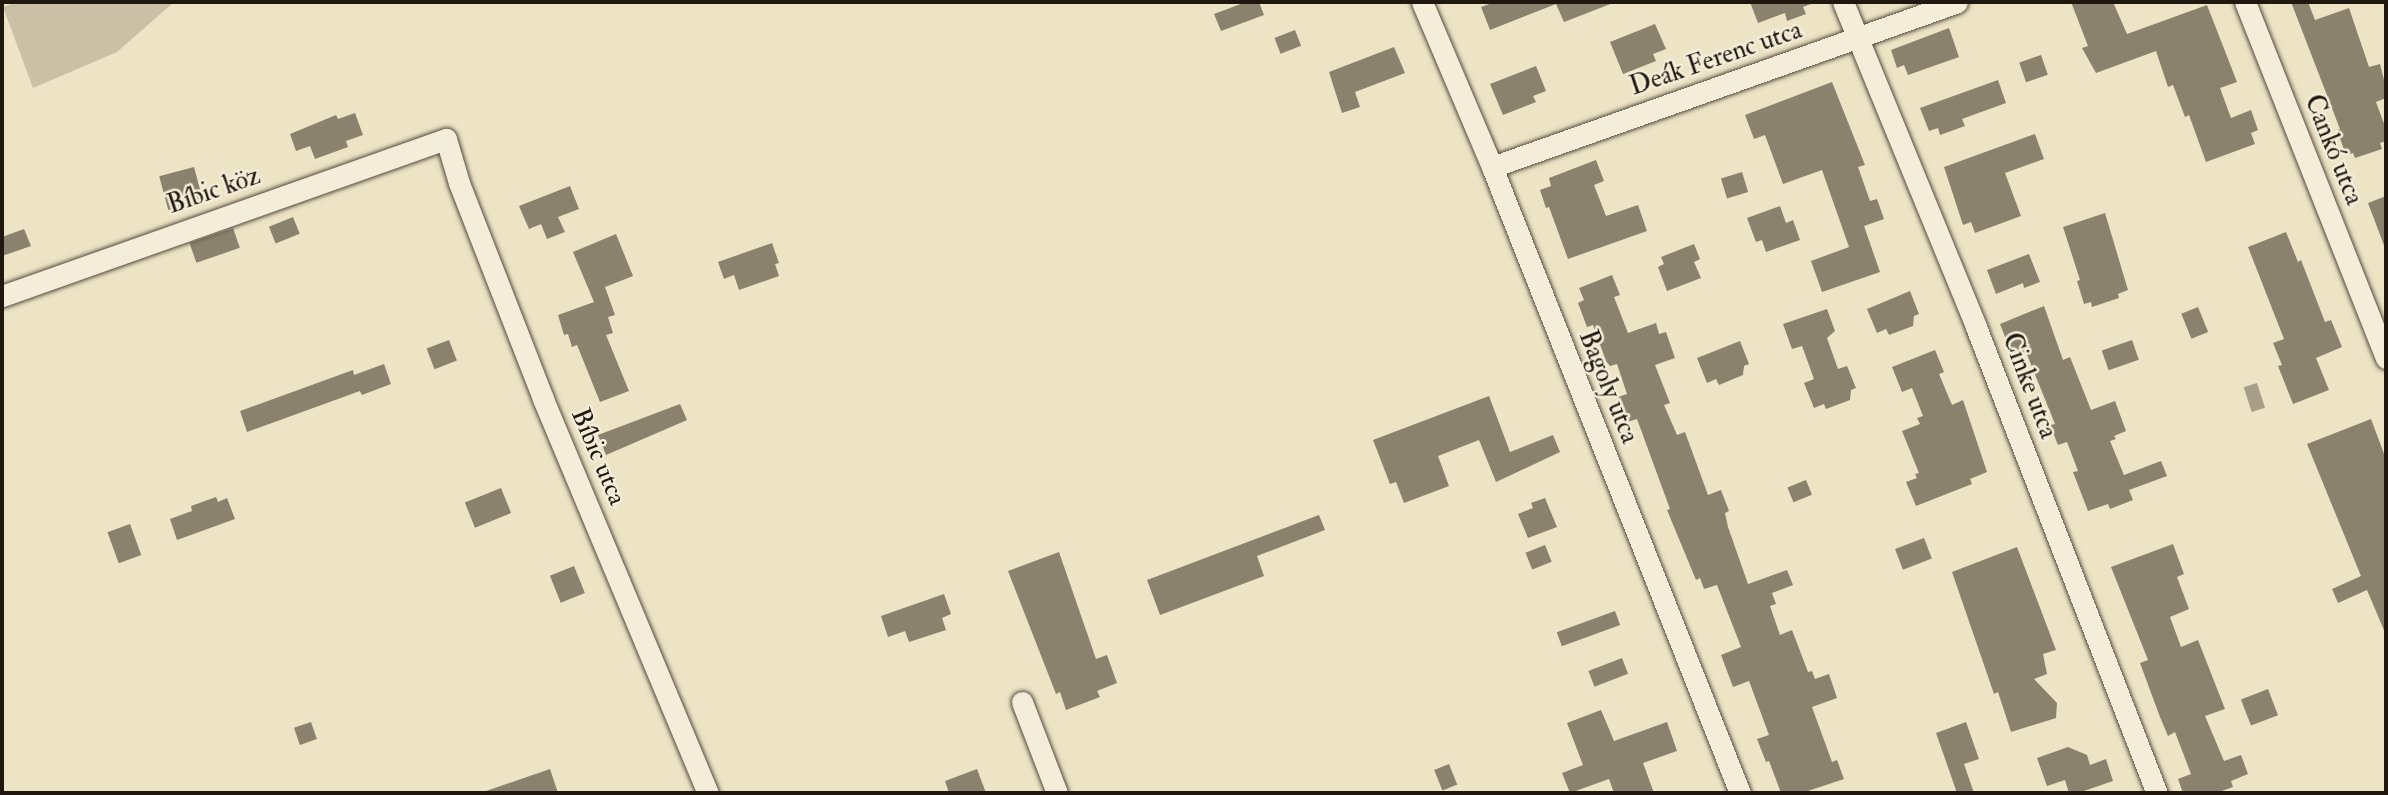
<!DOCTYPE html>
<meta charset="utf-8">
<style>
body{margin:0}
#map{position:relative;width:2388px;height:795px;overflow:hidden;background:#ede3c5;font-family:"IM FELL Double Pica",serif}
div>[style]{position:absolute}
.green>*{inset:0;background:#cac0a6}
.water>*{inset:0;background:#a79e87;transform-origin:0 0}
.building>*{inset:0;background:#8b826e;transform-origin:0 0}
.roads{filter:drop-shadow(0 0 2px #534b3c) drop-shadow(0 0 2px #534b3c)}
.street>*{height:21px;margin:-10.5px;padding:0 10.5px;transform-origin:10.5px;border-radius:10.5px;background:#f3edd9}
span{translate:-50% -50%;white-space:nowrap;text-align:center;line-height:1.15;-webkit-text-stroke:5px #f3edd9;paint-order:stroke}
.street-label{font-size:26px;color:#20180f}
.frame{position:absolute;inset:0;border:4px solid #20180f;pointer-events:none}
</style>
<div id="map">
<div class="green">
<i style="clip-path:polygon(17px 2px,174px 2px,117px 52px,33px 88px,3px 7px)"></i>
</div>
<div class="water">
<i style="left:2257px;top:383px;width:26px;height:14px;rotate:72deg"></i>
</div>
<div class="building">
<i style="clip-path:polygon(1246px 2px,1259px 2px,1264px 15px,1221px 31px,1214px 14px)"></i>
<i style="clip-path:polygon(1495px 2px,1612px 2px,1613px 3px,1564px 22px,1556px 4px,1490px 30px,1481px 7px)"></i>
<i style="clip-path:polygon(1750px 2px,1811px 2px,1811px 4px,1803px 7px,1806px 14px,1787px 21px,1785px 13px,1758px 23px)"></i>
<i style="clip-path:polygon(2071px 2px,2113px 2px,2127px 34px,2207px 5px,2237px 82px,2220px 88px,2231px 118px,2251px 110px,2258px 130px,2251px 133px,2255px 144px,2206px 162px,2189px 115px,2185px 117px,2173px 85px,2168px 87px,2156px 51px,2096px 73px,2082px 48px,2088px 46px)"></i>
<i style="clip-path:polygon(2291px 2px,2308px 2px,2315px 20px,2349px 8px,2369px 67px,2380px 64px,2386px 88px,2386px 98px,2376px 102px,2386px 129px,2386px 141px,2380px 143px,2382px 149px,2355px 158px,2353px 153px,2346px 155px,2337px 130px,2340px 129px)"></i>
<i style="clip-path:polygon(1655px 24px,1666px 49px,1653px 54px,1656px 61px,1623px 74px,1610px 42px)"></i>
<i style="clip-path:polygon(1949px 28px,1959px 57px,1908px 75px,1904px 65px,1897px 68px,1891px 50px)"></i>
<i style="left:1295px;top:30px;width:17px;height:22px;rotate:69deg"></i>
<i style="clip-path:polygon(1394px 47px,1405px 73px,1355px 92px,1360px 107px,1342px 113px,1329px 72px)"></i>
<i style="left:2041px;top:55px;width:21px;height:23px;rotate:71deg"></i>
<i style="clip-path:polygon(1536px 66px,1546px 91px,1533px 96px,1536px 102px,1503px 115px,1490px 84px)"></i>
<i style="clip-path:polygon(1998px 80px,2006px 103px,1962px 119px,1965px 126px,1940px 135px,1938px 128px,1929px 131px,1920px 108px)"></i>
<i style="clip-path:polygon(1832px 82px,1865px 165px,1858px 167px,1870px 201px,1877px 199px,1884px 219px,1864px 226px,1880px 272px,1822px 292px,1811px 261px,1849px 247px,1822px 170px,1783px 184px,1765px 135px,1754px 139px,1745px 115px)"></i>
<i style="clip-path:polygon(355px 113px,363px 135px,346px 141px,348px 147px,315px 159px,310px 146px,296px 151px,290px 134px,336px 115px,338px 119px)"></i>
<i style="clip-path:polygon(2035px 134px,2044px 159px,2005px 173px,2021px 216px,1975px 233px,1971px 222px,1963px 225px,1944px 167px)"></i>
<i style="clip-path:polygon(1596px 160px,1604px 181px,1594px 185px,1606px 216px,1638px 205px,1647px 231px,1568px 259px,1549px 207px,1546px 208px,1540px 190px,1551px 186px,1549px 178px)"></i>
<i style="left:194px;top:167px;width:35px;height:36px;rotate:75deg"></i>
<i style="left:1742px;top:172px;width:21px;height:22px;rotate:73deg"></i>
<i style="clip-path:polygon(570px 186px,579px 209px,558px 217px,565px 232px,547px 239px,541px 224px,529px 229px,519px 206px)"></i>
<i style="clip-path:polygon(2386px 196px,2386px 247px,2385px 248px,2368px 203px)"></i>
<i style="clip-path:polygon(1780px 206px,1786px 223px,1793px 220px,1800px 240px,1766px 252px,1762px 240px,1756px 242px,1747px 218px)"></i>
<i style="clip-path:polygon(2105px 213px,2128px 290px,2118px 294px,2119px 298px,2092px 307px,2091px 302px,2084px 304px,2077px 281px,2080px 280px,2063px 227px)"></i>
<i style="left:293px;top:217px;width:18px;height:26px;rotate:68deg"></i>
<i style="left:233px;top:228px;width:21px;height:46px;rotate:71deg"></i>
<i style="clip-path:polygon(24px 229px,31px 246px,2px 256px,2px 237px)"></i>
<i style="clip-path:polygon(2286px 232px,2298px 262px,2301px 260px,2325px 322px,2331px 320px,2342px 347px,2316px 358px,2329px 390px,2293px 404px,2278px 366px,2282px 365px,2273px 343px,2284px 339px,2248px 247px)"></i>
<i style="clip-path:polygon(616px 234px,633px 276px,605px 287px,615px 315px,608px 317px,613px 333px,606px 335px,629px 391px,600px 402px,577px 345px,572px 347px,568px 334px,564px 335px,558px 315px,594px 302px,573px 252px)"></i>
<i style="clip-path:polygon(772px 243px,779px 263px,775px 264px,779px 276px,739px 290px,734px 275px,724px 279px,718px 262px)"></i>
<i style="clip-path:polygon(1694px 244px,1700px 259px,1694px 262px,1701px 278px,1667px 291px,1658px 267px,1664px 264px,1661px 257px)"></i>
<i style="clip-path:polygon(2029px 254px,2040px 282px,2024px 288px,2023px 283px,1996px 294px,1987px 270px)"></i>
<i style="clip-path:polygon(1612px 275px,1620px 295px,1614px 297px,1628px 333px,1656px 323px,1659px 334px,1666px 332px,1675px 358px,1655px 365px,1670px 403px,1664px 405px,1677px 435px,1685px 432px,1708px 495px,1721px 490px,1729px 511px,1725px 513px,1728px 527px,1748px 584px,1787px 570px,1793px 585px,1772px 593px,1776px 604px,1770px 606px,1780px 635px,1792px 630px,1808px 672px,1812px 671px,1815px 679px,1829px 674px,1837px 698px,1812px 707px,1832px 762px,1837px 760px,1844px 779px,1802px 793px,1781px 793px,1769px 761px,1766px 762px,1757px 739px,1769px 735px,1749px 681px,1733px 687px,1721px 655px,1741px 647px,1717px 585px,1704px 589px,1700px 578px,1696px 580px,1667px 510px,1670px 509px,1637px 419px,1627px 422px,1618px 397px,1627px 394px,1617px 364px,1610px 366px,1606px 361px,1593px 325px,1587px 327px,1578px 303px,1584px 300px,1579px 288px)"></i>
<i style="clip-path:polygon(1910px 291px,1919px 314px,1914px 316px,1913px 326px,1889px 335px,1886px 329px,1877px 333px,1867px 309px)"></i>
<i style="clip-path:polygon(2044px 306px,2063px 360px,2070px 357px,2091px 410px,2115px 401px,2126px 431px,2114px 436px,2116px 439px,2110px 441px,2124px 475px,2161px 461px,2167px 476px,2129px 490px,2133px 500px,2110px 509px,2108px 504px,2088px 511px,2073px 472px,2078px 471px,2067px 442px,2058px 445px,2050px 425px,2055px 424px,2026px 352px,2017px 355px,2015px 348px,2010px 350px,2000px 324px)"></i>
<i style="left:2198px;top:307px;width:27px;height:18px;rotate:68deg"></i>
<i style="clip-path:polygon(1827px 309px,1835px 331px,1827px 338px,1838px 369px,1847px 366px,1856px 388px,1851px 390px,1850px 400px,1826px 409px,1824px 404px,1814px 408px,1804px 383px,1814px 379px,1802px 346px,1792px 349px,1783px 324px)"></i>
<i style="left:449px;top:340px;width:22px;height:24px;rotate:69deg"></i>
<i style="left:2132px;top:340px;width:21px;height:32px;rotate:71deg"></i>
<i style="clip-path:polygon(1740px 341px,1749px 364px,1744px 366px,1743px 375px,1719px 385px,1716px 379px,1707px 383px,1697px 358px)"></i>
<i style="clip-path:polygon(1935px 350px,1944px 372px,1939px 374px,1952px 405px,1963px 400px,1987px 472px,1970px 479px,1972px 484px,1916px 506px,1906px 482px,1917px 478px,1915px 474px,1919px 473px,1902px 431px,1920px 424px,1917px 418px,1923px 416px,1912px 388px,1902px 392px,1892px 367px)"></i>
<i style="clip-path:polygon(384px 364px,391px 384px,362px 395px,360px 391px,247px 432px,240px 411px,353px 370px,354px 375px)"></i>
<i style="clip-path:polygon(1489px 396px,1510px 452px,1553px 435px,1560px 452px,1496px 482px,1479px 440px,1438px 456px,1449px 486px,1404px 503px,1396px 482px,1390px 484px,1373px 440px)"></i>
<i style="clip-path:polygon(680px 404px,687px 420px,606px 455px,598px 435px)"></i>
<i style="clip-path:polygon(2371px 419px,2386px 459px,2386px 635px,2367px 590px,2338px 603px,2332px 589px,2361px 576px,2307px 444px)"></i>
<i style="left:1806px;top:480px;width:16px;height:20px;rotate:68deg"></i>
<i style="left:501px;top:488px;width:27px;height:39px;rotate:68deg"></i>
<i style="clip-path:polygon(216px 497px,218px 502px,227px 498px,235px 519px,177px 540px,170px 519px,192px 511px,191px 506px)"></i>
<i style="clip-path:polygon(1545px 498px,1557px 527px,1528px 538px,1518px 514px,1533px 508px,1531px 503px)"></i>
<i style="clip-path:polygon(1319px 515px,1325px 530px,1257px 556px,1264px 576px,1160px 615px,1147px 580px)"></i>
<i style="left:130px;top:524px;width:33px;height:24px;rotate:70deg"></i>
<i style="left:1924px;top:538px;width:22px;height:31px;rotate:69deg"></i>
<i style="clip-path:polygon(2173px 544px,2184px 574px,2177px 577px,2189px 609px,2170px 617px,2181px 647px,2198px 640px,2225px 709px,2205px 716px,2224px 761px,2241px 755px,2248px 774px,2231px 781px,2233px 787px,2216px 793px,2183px 793px,2178px 779px,2191px 774px,2175px 732px,2168px 736px,2160px 717px,2140px 663px,2148px 660px,2111px 567px)"></i>
<i style="left:1545px;top:545px;width:18px;height:21px;rotate:68deg"></i>
<i style="clip-path:polygon(2017px 547px,2056px 650px,2043px 654px,2047px 674px,2034px 679px,2057px 703px,2056px 718px,2011px 732px,1998px 692px,1994px 694px,1952px 572px)"></i>
<i style="clip-path:polygon(1059px 552px,1096px 659px,1107px 655px,1117px 683px,1097px 691px,1100px 697px,1066px 710px,1060px 692px,1056px 694px,1008px 571px)"></i>
<i style="left:574px;top:566px;width:29px;height:26px;rotate:68deg"></i>
<i style="clip-path:polygon(944px 594px,951px 614px,942px 618px,946px 630px,909px 642px,905px 631px,888px 637px,881px 616px)"></i>
<i style="left:1615px;top:611px;width:15px;height:62px;rotate:70deg"></i>
<i style="left:1622px;top:658px;width:17px;height:36px;rotate:69deg"></i>
<i style="left:2268px;top:689px;width:28px;height:29px;rotate:69deg"></i>
<i style="clip-path:polygon(1601px 710px,1614px 741px,1667px 722px,1677px 751px,1643px 763px,1654px 793px,1614px 793px,1609px 779px,1570px 793px,1562px 773px,1583px 765px,1567px 723px)"></i>
<i style="left:311px;top:722px;width:18px;height:18px;rotate:71deg"></i>
<i style="clip-path:polygon(1966px 722px,1979px 759px,1964px 764px,1974px 793px,1957px 793px,1936px 733px)"></i>
<i style="clip-path:polygon(2068px 747px,2087px 755px,2090px 765px,2106px 759px,2113px 781px,2078px 793px,2069px 793px,2065px 780px,2047px 786px,2037px 758px)"></i>
<i style="left:1449px;top:764px;width:22px;height:16px;rotate:68deg"></i>
<i style="clip-path:polygon(550px 769px,558px 793px,487px 793px,486px 791px)"></i>
<i style="clip-path:polygon(977px 769px,986px 793px,949px 793px,945px 781px)"></i>
</div>
<div class="roads">
<div class="street">
<i style="left:1422px;top:2px;width:179px;rotate:67deg"></i>
<i style="left:1492px;top:167px;width:673px;rotate:68.39deg"></i>
<i style="left:1843px;top:2px;width:351px;rotate:67.7deg"></i>
<i style="left:1976px;top:327px;width:500px;rotate:68.8deg"></i>
<i style="left:2245px;top:2px;width:383px;rotate:68.4deg"></i>
<i style="left:1492px;top:167px;width:493px;rotate:-19.5deg"></i>
<i style="left:2px;top:296px;width:471px;rotate:-19.5deg"></i>
<i style="left:446px;top:139px;width:46px;rotate:73.5deg"></i>
<i style="left:459px;top:183px;width:232px;rotate:68.7deg"></i>
<i style="left:543px;top:399px;width:427px;rotate:67.3deg"></i>
<i style="left:1022px;top:702px;width:97px;rotate:69deg"></i>
</div>
</div>
<div class="street-label">
<span style="left:1716px;top:59px;rotate:-19deg">Deák Ferenc utca</span>
<span style="left:2333px;top:150px;rotate:68deg">Cankó utca</span>
<span style="left:214px;top:191px;rotate:-19deg">Bíbic köz</span>
<span style="left:2029px;top:386px;rotate:69deg">Cinke utca</span>
<span style="left:1608px;top:387px;rotate:68deg">Bagoly utca</span>
<span style="left:598px;top:457px;rotate:67deg">Bíbic utca</span>
</div>
<div class="frame"></div>
</div>
